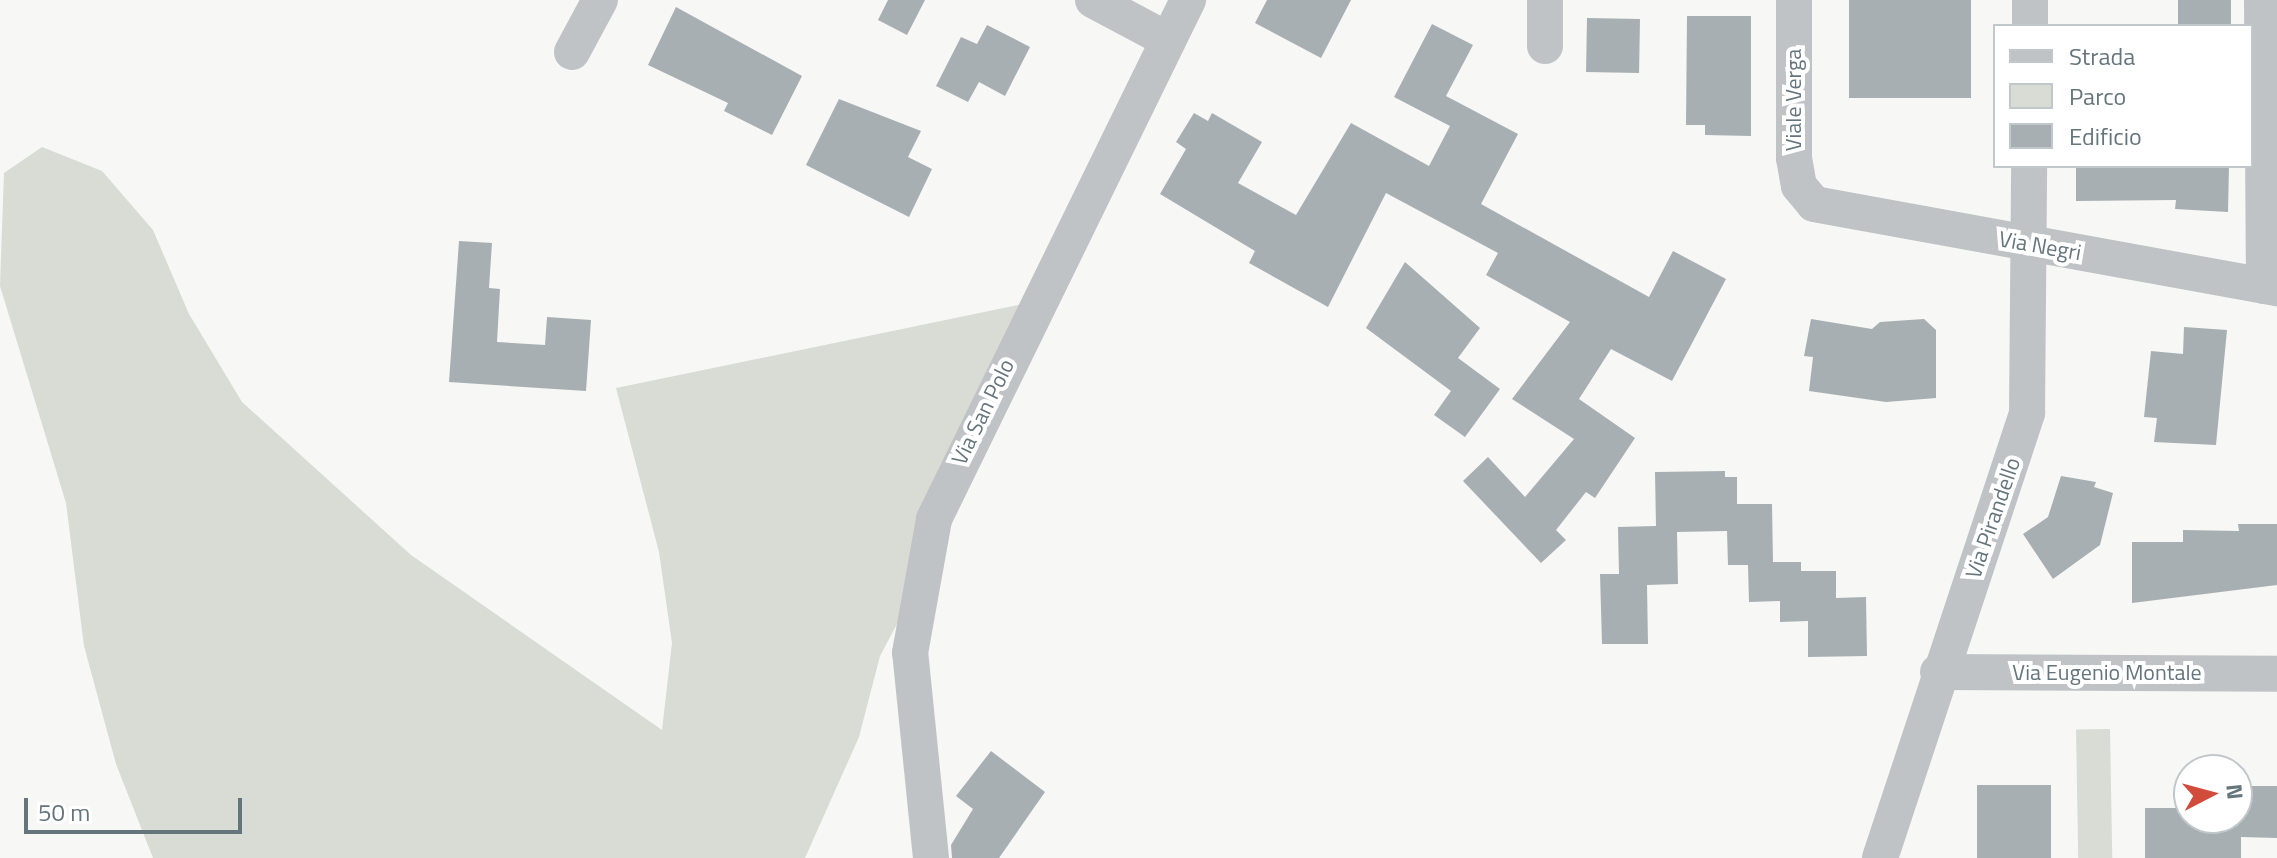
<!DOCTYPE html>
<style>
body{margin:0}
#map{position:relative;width:2277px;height:858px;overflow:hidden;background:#f7f7f5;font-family:"Titillium Web",sans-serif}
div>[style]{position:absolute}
.green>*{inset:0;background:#d8dcd4;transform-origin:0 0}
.building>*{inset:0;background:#a7afb3;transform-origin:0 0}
.minor>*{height:36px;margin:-18px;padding:0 18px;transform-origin:18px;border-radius:18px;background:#bfc3c6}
span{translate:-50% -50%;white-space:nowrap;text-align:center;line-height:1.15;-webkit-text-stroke:8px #fff;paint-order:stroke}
.street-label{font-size:22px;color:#65757c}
.legend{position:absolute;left:1993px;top:24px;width:260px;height:144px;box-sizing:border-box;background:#fff;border:2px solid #c1c8cb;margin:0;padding:10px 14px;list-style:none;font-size:24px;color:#65757c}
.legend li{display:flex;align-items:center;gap:16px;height:40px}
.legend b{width:40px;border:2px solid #c1c8cb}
.north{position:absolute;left:2173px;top:754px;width:80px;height:80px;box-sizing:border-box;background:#fff;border:2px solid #c1c8cb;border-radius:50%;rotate:84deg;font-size:22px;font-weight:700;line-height:32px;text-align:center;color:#65757c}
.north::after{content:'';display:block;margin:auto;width:28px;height:36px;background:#d14c3b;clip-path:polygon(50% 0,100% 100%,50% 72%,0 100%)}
.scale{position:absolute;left:24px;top:798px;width:218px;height:36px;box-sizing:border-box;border:4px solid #65757c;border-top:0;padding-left:10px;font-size:24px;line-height:28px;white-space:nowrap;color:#65757c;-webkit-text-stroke:6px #fff;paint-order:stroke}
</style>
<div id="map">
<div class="green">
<i style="clip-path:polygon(42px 147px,102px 171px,153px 230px,189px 314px,242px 402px,411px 555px,662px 730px,672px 643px,659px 552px,616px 388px,1038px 301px,916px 588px,880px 656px,859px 737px,805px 858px,153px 858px,116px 764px,84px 646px,66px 503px,0 286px,4px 173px)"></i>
<i style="left:2110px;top:729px;width:129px;height:34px;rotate:89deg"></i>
</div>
<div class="building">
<i style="clip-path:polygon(888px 0,925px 0,907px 35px,878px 20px)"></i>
<i style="clip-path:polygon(1267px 0,1351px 0,1321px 58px,1255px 23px)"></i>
<i style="left:1849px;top:0;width:122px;height:98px"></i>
<i style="left:2178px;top:0;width:53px;height:26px"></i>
<i style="clip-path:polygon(676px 7px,802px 76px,772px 135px,724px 111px,728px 103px,648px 65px)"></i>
<i style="clip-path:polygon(1687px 16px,1751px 16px,1751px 136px,1705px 135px,1705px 125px,1686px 125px)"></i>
<i style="left:1587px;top:18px;width:53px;height:54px;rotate:1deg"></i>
<i style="clip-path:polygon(1432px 24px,1473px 45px,1446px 96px,1518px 134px,1481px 204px,1649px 297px,1673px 251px,1726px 279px,1672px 381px,1611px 349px,1579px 399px,1635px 438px,1595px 498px,1586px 492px,1556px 530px,1566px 540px,1541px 563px,1463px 481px,1488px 457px,1525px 497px,1574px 439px,1512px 399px,1570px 322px,1486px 275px,1498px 253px,1386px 193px,1328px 307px,1249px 263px,1255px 251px,1160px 194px,1186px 149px,1176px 142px,1194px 113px,1208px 121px,1212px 113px,1262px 142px,1238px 183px,1296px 215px,1351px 123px,1429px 166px,1450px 126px,1394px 97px)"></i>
<i style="clip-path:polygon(987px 25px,1030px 47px,1005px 96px,979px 82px,968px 102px,936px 86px,961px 37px,977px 44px)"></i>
<i style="clip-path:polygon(839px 99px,921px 131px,908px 157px,932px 169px,909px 217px,806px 165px)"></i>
<i style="clip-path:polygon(2076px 166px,2229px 166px,2228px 212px,2175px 209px,2176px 200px,2076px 201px)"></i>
<i style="clip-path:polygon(459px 241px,492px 243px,489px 288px,500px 289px,497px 342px,545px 345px,547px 317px,591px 320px,586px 391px,449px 382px)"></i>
<i style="clip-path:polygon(1405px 262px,1480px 328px,1458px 358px,1500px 389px,1465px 437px,1434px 415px,1451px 391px,1366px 328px)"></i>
<i style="clip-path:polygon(1811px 319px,1872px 329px,1880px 322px,1924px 319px,1936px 330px,1936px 398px,1886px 402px,1809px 391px,1813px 357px,1804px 356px)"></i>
<i style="clip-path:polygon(2184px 327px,2227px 330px,2216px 445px,2154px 442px,2157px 418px,2144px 417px,2151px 351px,2183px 354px)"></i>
<i style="clip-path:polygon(1725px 471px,1725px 477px,1737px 477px,1737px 504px,1772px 504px,1773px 562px,1801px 562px,1801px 571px,1836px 571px,1836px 598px,1866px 597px,1867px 656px,1808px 657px,1808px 621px,1780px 622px,1780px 601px,1749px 602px,1748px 565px,1728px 565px,1727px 531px,1677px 532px,1678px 584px,1647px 585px,1648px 644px,1602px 644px,1600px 574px,1619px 574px,1618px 527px,1656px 526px,1655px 472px)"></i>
<i style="clip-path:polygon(2061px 476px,2096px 482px,2094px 487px,2113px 493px,2100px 545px,2053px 579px,2023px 534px,2048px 517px)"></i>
<i style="clip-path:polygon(2238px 524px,2277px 524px,2277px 585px,2132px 603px,2132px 542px,2183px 542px,2183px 530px,2239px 531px)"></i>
<i style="clip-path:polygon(991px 751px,1045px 792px,999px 858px,952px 858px,951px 845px,973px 809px,956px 796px)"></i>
<i style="left:1977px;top:785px;width:74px;height:73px"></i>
<i style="clip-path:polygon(2238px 786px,2277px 786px,2277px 838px,2241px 837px,2241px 858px,2145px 858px,2145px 808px,2189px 808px,2189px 818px,2237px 818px)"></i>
</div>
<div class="minor">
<i style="left:1093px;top:0;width:83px;rotate:28.1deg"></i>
<i style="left:1794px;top:0;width:158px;rotate:90deg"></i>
<i style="left:1794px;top:158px;width:28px;rotate:80deg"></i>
<i style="left:1799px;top:186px;width:23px;rotate:50deg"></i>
<i style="left:1814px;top:204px;width:471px;rotate:10.3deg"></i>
<i style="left:2262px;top:0;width:286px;rotate:89.6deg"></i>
<i style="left:2030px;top:26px;width:26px;rotate:-90deg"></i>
<i style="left:1545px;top:46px;width:46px;rotate:-90deg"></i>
<i style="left:572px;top:52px;width:59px;rotate:-61.7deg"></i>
<i style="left:1938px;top:672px;width:339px;rotate:0.3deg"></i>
<i style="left:931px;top:858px;width:206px;rotate:-95.8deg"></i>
<i style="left:910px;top:653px;width:136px;rotate:-79.8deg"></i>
<i style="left:934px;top:519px;width:578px;rotate:-63.92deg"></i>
<i style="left:1880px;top:858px;width:469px;rotate:-71.7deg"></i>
<i style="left:2027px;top:413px;width:247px;rotate:-89.5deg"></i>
</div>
<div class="street-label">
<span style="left:1794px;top:100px;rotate:-90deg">Viale Verga</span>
<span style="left:2040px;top:246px;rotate:10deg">Via Negri</span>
<span style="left:983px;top:412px;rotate:-64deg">Via San Polo</span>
<span style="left:1993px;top:518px;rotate:-71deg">Via Pirandello</span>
<span style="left:2107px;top:673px">Via Eugenio Montale</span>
</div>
<ul class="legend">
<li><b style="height:10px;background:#bfc3c6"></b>Strada</li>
<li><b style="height:22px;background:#d8dcd4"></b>Parco</li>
<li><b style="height:22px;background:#a7afb3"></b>Edificio</li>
</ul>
<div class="north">N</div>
<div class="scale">50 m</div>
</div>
